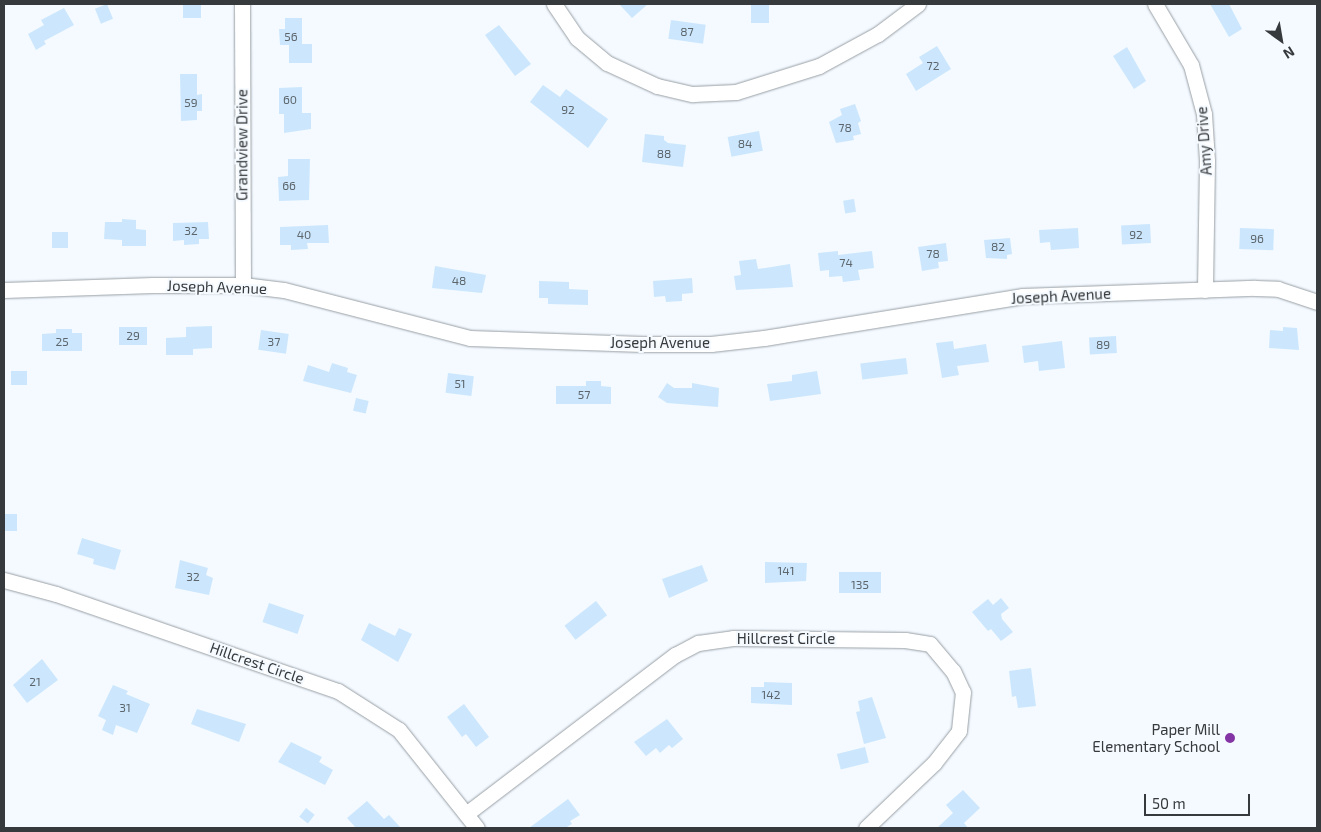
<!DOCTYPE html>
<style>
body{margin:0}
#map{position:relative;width:1321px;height:832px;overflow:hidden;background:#f4faff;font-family:"Exo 2",sans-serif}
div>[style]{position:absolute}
.building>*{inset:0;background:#cce7fd;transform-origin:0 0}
.roads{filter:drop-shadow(0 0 1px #989fa5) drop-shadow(0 0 1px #989fa5)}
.street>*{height:15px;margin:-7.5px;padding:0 7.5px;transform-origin:7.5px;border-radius:7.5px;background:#fff}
.dots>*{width:14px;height:14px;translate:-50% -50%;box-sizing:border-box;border:2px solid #f4faff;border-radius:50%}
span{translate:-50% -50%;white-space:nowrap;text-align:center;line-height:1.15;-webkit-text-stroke:4px #f4faff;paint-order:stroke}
.number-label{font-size:12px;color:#5c656c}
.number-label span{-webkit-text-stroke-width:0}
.street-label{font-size:15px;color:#373a3c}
.poi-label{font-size:15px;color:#373a3c}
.right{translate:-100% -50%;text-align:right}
.frame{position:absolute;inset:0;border:5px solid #373a3c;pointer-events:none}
.north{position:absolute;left:1256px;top:15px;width:50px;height:50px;-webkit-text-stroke:4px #f4faff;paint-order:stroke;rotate:148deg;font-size:14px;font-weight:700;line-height:20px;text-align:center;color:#373a3c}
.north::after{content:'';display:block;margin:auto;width:18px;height:22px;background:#373a3c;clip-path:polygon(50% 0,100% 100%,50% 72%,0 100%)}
.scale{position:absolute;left:1144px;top:794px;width:106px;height:22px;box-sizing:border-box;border:2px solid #373a3c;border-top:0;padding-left:6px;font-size:15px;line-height:18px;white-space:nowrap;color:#373a3c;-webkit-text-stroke:4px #f4faff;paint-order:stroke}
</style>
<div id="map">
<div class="building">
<i style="left:107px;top:4px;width:16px;height:13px;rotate:68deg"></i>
<i style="left:183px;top:4px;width:18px;height:14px"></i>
<i style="clip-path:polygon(619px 4px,648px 4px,632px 18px)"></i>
<i style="left:751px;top:4px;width:18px;height:19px"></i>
<i style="clip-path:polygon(1210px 4px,1229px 4px,1242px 29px,1229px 37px)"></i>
<i style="clip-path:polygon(64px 8px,74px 25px,44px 41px,46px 44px,36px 50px,28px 34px,44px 25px,41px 20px)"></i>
<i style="clip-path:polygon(285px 18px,302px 18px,302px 44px,312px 44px,312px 63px,289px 63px,289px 45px,280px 45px,279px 29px,285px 29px)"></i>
<i style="left:671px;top:20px;width:35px;height:19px;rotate:8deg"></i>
<i style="clip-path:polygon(499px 25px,531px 64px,515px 76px,485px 35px)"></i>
<i style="clip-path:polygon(937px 46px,951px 69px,916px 91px,906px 74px,923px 63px,919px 57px)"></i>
<i style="clip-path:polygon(1127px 47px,1146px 81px,1134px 89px,1113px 56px)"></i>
<i style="clip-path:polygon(180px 74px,197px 74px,197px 95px,202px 94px,202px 111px,197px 111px,197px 120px,181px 121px)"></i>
<i style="clip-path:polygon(543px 85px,560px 97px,566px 89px,608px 119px,588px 148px,530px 102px)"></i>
<i style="clip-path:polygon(302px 87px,302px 113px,311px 113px,311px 129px,284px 133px,284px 114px,279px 114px,279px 88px)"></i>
<i style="clip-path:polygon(855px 104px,861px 121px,858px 123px,861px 134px,853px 136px,854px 140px,836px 143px,829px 122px,842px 115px,840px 109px)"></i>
<i style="left:759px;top:131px;width:20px;height:32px;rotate:79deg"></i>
<i style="clip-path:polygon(645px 134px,664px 136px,664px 140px,668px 143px,686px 145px,683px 167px,642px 162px)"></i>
<i style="clip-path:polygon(288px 159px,310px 159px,309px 200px,279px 201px,278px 177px,288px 176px)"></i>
<i style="left:854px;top:199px;width:13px;height:11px;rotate:81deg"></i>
<i style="clip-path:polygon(122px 219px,136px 220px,136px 229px,146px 230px,146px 246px,122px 246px,122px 240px,104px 239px,105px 222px,122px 222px)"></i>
<i style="clip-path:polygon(208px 222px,209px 239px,199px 239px,199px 244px,184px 245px,184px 240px,173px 241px,173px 223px)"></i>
<i style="left:1150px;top:224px;width:19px;height:29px;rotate:87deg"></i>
<i style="clip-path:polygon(328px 225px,329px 243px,307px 243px,308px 249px,291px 250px,291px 245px,280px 245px,280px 227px)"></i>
<i style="clip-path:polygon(1078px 228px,1079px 248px,1051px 250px,1050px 242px,1040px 243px,1039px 230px)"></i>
<i style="left:1240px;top:228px;width:34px;height:21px;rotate:2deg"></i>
<i style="left:52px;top:232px;width:16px;height:16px"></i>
<i style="clip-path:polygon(1010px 238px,1012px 254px,1007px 255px,1007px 259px,986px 258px,984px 240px)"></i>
<i style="clip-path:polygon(946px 243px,948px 261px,938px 262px,939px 268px,922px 271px,918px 247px)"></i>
<i style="clip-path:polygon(838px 251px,838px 255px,872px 251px,874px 268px,858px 270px,860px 280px,843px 282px,842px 276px,829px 277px,829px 270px,820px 271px,818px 253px)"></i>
<i style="clip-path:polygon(756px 259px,758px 269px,790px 264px,793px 287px,736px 290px,734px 276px,741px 275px,739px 261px)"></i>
<i style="clip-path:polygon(435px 266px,486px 275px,482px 293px,432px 288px)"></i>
<i style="clip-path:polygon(692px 278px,693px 293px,682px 294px,682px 301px,666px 302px,665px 296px,654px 297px,653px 281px)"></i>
<i style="clip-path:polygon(539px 281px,569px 282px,569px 289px,588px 290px,588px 305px,548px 304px,548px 298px,539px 298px)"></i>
<i style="clip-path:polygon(212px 326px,212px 348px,193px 349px,193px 355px,166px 355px,166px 338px,186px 337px,186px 327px)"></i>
<i style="left:119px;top:327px;width:28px;height:18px"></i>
<i style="clip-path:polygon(1283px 327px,1297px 328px,1299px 350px,1269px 348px,1270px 330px,1283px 331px)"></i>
<i style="clip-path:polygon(56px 329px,72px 329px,72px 333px,82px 333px,82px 351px,42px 351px,42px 334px,56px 333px)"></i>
<i style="left:261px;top:330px;width:28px;height:20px;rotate:8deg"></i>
<i style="left:1116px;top:336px;width:17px;height:27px;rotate:87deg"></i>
<i style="clip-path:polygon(953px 341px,954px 349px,986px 344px,989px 362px,957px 366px,959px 375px,942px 378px,936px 343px)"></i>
<i style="clip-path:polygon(1062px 341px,1065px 368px,1039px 371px,1038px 361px,1024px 363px,1022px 346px)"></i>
<i style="left:906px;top:358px;width:16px;height:46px;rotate:83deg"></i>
<i style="clip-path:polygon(332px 363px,348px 368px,347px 372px,357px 375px,351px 393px,303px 381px,308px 365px,329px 372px)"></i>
<i style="left:11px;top:371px;width:16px;height:14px"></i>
<i style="clip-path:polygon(817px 371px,821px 394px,770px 401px,767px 384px,792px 381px,792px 375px)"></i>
<i style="left:448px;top:373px;width:26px;height:20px;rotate:7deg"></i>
<i style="clip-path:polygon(586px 381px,601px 381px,601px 386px,611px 387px,611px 404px,556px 404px,556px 386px,586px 386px)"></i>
<i style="clip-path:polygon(667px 383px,674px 388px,692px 388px,692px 383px,719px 388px,718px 407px,667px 403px,658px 397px)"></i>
<i style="left:356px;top:398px;width:13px;height:13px;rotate:13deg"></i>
<i style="left:4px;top:514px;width:13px;height:17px"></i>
<i style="clip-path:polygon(82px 538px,121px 550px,115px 570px,93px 564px,94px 559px,77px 554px)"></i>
<i style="clip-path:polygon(180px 560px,208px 568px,206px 575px,213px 578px,209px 595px,175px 588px)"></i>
<i style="clip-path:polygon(765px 562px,807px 563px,806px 581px,765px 583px)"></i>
<i style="clip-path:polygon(702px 565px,708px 581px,669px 598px,662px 579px)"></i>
<i style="left:881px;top:572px;width:21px;height:42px;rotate:90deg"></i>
<i style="clip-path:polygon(1001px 598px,1009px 608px,1001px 614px,1002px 619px,1013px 632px,1001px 641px,991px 629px,988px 631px,972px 612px,988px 599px,993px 605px)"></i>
<i style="left:596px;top:601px;width:18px;height:40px;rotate:52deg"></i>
<i style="left:269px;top:603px;width:37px;height:20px;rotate:19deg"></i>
<i style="clip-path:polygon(369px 623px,395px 636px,399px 628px,412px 634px,398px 662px,361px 640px)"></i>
<i style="clip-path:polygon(42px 659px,58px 680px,27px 703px,13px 685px)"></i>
<i style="clip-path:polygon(1031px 668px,1036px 706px,1018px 708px,1016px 696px,1012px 697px,1009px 671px)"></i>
<i style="clip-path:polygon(764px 682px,792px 683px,792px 705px,751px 703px,751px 687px,764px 687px)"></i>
<i style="clip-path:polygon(113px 685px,128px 691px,126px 694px,150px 704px,137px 733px,116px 725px,113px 735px,102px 730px,106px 720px,98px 716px)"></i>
<i style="clip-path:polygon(872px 697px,886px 738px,864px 744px,856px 712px,860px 711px,858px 701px)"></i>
<i style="clip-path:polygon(464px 704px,489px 737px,476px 747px,466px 734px,462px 737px,447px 717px)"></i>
<i style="clip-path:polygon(197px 709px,246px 724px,239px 742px,191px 724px)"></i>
<i style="clip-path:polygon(667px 719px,683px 739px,672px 748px,669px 745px,660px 753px,656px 748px,646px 756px,634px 742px)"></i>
<i style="clip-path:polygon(291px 742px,322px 757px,319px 762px,333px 770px,325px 785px,278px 762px)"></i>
<i style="left:865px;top:747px;width:16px;height:29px;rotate:76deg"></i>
<i style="clip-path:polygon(963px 790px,980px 808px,964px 823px,968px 828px,937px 828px,953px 813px,946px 805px)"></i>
<i style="clip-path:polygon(568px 799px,580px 815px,570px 821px,572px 824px,565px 828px,529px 828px)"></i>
<i style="clip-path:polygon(367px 801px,384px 819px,389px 815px,401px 828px,356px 828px,347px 818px)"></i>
<i style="left:306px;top:808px;width:11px;height:11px;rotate:38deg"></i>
</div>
<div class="roads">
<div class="street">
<i style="left:242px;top:4px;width:281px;rotate:89.8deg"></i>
<i style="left:554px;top:4px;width:41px;rotate:55.9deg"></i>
<i style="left:577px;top:38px;width:39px;rotate:40deg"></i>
<i style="left:607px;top:63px;width:55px;rotate:24.7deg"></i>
<i style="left:657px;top:86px;width:37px;rotate:13deg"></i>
<i style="left:693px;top:94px;width:43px;rotate:-2.7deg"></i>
<i style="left:736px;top:92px;width:87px;rotate:-17.4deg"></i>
<i style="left:819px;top:66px;width:67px;rotate:-28.5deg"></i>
<i style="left:878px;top:34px;width:50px;rotate:-36.9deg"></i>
<i style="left:1155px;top:4px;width:71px;rotate:59.5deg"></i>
<i style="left:1191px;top:65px;width:51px;rotate:75.1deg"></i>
<i style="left:1204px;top:114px;width:47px;rotate:86.3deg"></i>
<i style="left:1207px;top:161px;width:129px;rotate:90.9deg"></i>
<i style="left:4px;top:290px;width:149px;rotate:-1.9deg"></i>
<i style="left:153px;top:285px;width:90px"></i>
<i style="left:243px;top:285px;width:41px;rotate:7deg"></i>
<i style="left:284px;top:290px;width:192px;rotate:14.5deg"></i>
<i style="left:470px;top:338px;width:172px;rotate:2deg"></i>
<i style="left:642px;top:344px;width:69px"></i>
<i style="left:711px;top:344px;width:53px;rotate:-6.5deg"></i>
<i style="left:764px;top:338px;width:261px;rotate:-9.2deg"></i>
<i style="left:1022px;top:296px;width:233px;rotate:-2deg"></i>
<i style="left:1255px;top:288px;width:23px;rotate:2deg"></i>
<i style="left:1278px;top:289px;width:41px;rotate:18.4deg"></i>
<i style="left:4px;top:580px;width:54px;rotate:15.1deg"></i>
<i style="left:56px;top:594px;width:298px;rotate:19deg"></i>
<i style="left:338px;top:691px;width:72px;rotate:32.6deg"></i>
<i style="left:399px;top:730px;width:125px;rotate:51.5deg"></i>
<i style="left:466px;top:814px;width:263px;rotate:-37.3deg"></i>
<i style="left:675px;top:655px;width:26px;rotate:-28deg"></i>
<i style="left:698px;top:643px;width:35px;rotate:-8deg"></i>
<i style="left:733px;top:638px;width:172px;rotate:0.7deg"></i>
<i style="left:905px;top:640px;width:25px;rotate:9deg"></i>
<i style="left:930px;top:644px;width:35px;rotate:50deg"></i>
<i style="left:953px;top:671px;width:23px;rotate:65deg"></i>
<i style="left:963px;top:692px;width:39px;rotate:96deg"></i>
<i style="left:959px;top:731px;width:41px;rotate:128deg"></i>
<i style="left:934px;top:763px;width:94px;rotate:136.3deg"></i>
</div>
</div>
<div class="dots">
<i style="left:1230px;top:738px;background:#8434a4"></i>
</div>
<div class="number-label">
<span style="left:687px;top:32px">87</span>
<span style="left:291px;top:37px">56</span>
<span style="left:933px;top:66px">72</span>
<span style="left:290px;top:100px">60</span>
<span style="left:191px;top:103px">59</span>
<span style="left:568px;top:110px">92</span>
<span style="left:845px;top:128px">78</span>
<span style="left:745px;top:144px">84</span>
<span style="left:664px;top:154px">88</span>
<span style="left:289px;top:186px">66</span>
<span style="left:191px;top:231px">32</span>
<span style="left:304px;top:235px">40</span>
<span style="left:1136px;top:235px">92</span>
<span style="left:1257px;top:239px">96</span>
<span style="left:998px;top:247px">82</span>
<span style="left:933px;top:254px">78</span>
<span style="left:846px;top:263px">74</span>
<span style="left:459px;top:281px">48</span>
<span style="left:133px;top:336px">29</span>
<span style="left:62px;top:342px">25</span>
<span style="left:274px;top:342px">37</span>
<span style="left:1103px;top:345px">89</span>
<span style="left:460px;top:384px">51</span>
<span style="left:584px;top:395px">57</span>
<span style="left:786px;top:571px">141</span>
<span style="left:193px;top:577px">32</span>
<span style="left:860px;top:585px">135</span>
<span style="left:35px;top:682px">21</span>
<span style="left:771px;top:695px">142</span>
<span style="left:125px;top:708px">31</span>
</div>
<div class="street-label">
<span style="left:1204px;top:141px;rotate:-94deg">Amy Drive</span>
<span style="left:242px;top:145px;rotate:-90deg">Grandview Drive</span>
<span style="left:217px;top:287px;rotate:2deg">Joseph Avenue</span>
<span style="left:1061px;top:296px;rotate:-3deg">Joseph Avenue</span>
<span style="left:660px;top:343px">Joseph Avenue</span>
<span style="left:786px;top:639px">Hillcrest Circle</span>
<span style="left:257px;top:663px;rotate:19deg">Hillcrest Circle</span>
</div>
<div class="poi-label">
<span class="right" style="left:1220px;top:738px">Paper Mill<br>Elementary School</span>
</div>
<div class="frame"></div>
<div class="north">N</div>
<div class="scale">50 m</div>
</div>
